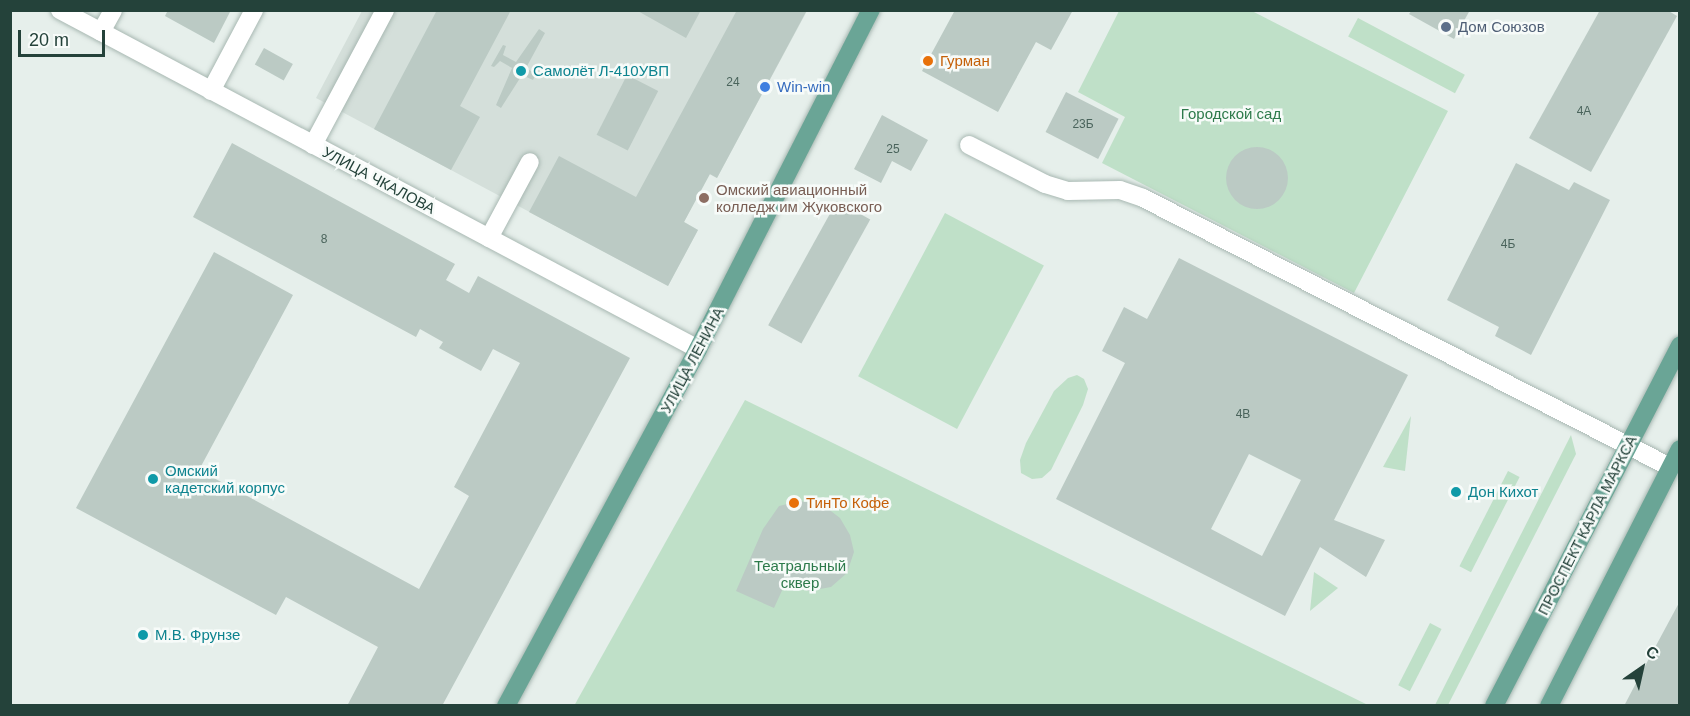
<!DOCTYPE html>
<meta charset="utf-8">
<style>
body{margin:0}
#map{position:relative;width:1690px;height:716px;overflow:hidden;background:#e6efeb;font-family:Arial,sans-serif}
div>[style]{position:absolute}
.built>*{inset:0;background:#d4dfda}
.green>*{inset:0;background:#bfe0c8;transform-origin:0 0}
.building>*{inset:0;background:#bbcac4;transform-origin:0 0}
.round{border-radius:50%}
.roads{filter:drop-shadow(0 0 2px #a8b8b2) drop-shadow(0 0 2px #a8b8b2)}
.minor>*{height:18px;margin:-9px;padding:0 9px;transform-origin:9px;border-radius:9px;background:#fff}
.major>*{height:18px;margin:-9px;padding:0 9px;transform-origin:9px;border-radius:9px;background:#6aa596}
.dots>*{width:16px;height:16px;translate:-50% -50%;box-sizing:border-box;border:3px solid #f7fbf9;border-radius:50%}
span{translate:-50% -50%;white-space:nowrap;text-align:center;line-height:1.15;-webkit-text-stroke:5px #f7fbf9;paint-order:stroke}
.number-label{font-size:12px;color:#4a645c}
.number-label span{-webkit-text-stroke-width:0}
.service-label{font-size:15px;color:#4e5e75}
.left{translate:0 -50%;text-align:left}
.food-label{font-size:15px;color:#c56008}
.culture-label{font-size:15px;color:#0d838f}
.shop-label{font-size:15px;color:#366cbe}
.park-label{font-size:15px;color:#2d7a4b}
.street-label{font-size:15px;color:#24423a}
.education-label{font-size:15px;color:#785e54}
.frame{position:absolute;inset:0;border:12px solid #24423a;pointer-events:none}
.north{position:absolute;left:1612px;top:638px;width:60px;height:60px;-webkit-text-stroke:4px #f7fbf9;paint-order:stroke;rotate:34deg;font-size:16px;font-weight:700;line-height:24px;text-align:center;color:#24423a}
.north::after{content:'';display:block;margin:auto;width:21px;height:27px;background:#24423a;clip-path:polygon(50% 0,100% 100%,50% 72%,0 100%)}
.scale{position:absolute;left:18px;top:30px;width:87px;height:27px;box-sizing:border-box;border:3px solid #24423a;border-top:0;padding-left:8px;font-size:18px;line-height:21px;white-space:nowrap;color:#24423a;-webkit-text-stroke:4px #f7fbf9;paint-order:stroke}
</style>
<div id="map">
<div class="built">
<i style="clip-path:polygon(362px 11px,807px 11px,717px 178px,709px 174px,684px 222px,698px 230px,668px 286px,316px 98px)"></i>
</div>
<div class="green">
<i style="clip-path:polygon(1119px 11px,1252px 11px,1448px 111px,1354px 293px,1102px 163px,1125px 117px,1078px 92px)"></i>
<i style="left:1358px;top:18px;width:121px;height:21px;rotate:28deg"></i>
<i style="left:945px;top:213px;width:112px;height:185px;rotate:28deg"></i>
<i style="clip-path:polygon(1077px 375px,1084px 379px,1088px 389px,1083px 405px,1051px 470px,1042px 478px,1032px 479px,1021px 473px,1020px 460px,1026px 443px,1054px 391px,1068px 378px)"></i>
<i style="clip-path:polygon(745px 400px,1368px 705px,574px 706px)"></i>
<i style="clip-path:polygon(1411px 416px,1405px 471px,1383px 467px)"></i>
<i style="clip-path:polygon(1571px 435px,1576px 454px,1448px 705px,1435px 705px)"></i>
<i style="left:1508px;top:471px;width:13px;height:107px;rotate:27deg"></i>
<i style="clip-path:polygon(1314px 572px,1338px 588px,1310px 611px)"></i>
<i style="left:1430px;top:623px;width:13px;height:70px;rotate:27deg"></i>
</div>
<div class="building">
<i style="clip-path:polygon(168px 10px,231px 10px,214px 43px,165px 16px)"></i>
<i style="clip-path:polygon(437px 10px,511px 10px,460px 106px,480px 117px,451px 170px,374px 129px)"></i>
<i style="clip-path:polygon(636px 10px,701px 10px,686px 38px)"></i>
<i style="clip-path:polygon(737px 10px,807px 10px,717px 178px,710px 174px,684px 222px,698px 230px,668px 286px,529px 212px,559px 156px,636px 197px)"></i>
<i style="clip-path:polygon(955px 10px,1073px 10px,1051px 50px,1036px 42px,998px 112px,922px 71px)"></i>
<i style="clip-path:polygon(1412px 10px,1470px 10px,1454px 39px,1409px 14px)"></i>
<i style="clip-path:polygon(1600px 10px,1667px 10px,1677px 16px,1591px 172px,1529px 138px)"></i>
<i style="clip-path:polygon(539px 29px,545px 33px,526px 68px,536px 74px,533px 80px,522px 75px,501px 108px,496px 105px,512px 68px,500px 61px,494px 67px,491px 66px,503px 45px,506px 46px,503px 55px,516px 62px)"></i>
<i style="left:264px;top:48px;width:33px;height:19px;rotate:29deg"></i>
<i style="left:627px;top:75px;width:35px;height:67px;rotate:27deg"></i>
<i style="left:1066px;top:92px;width:59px;height:45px;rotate:27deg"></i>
<i style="clip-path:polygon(882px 115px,928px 140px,911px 171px,892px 161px,881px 183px,854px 169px)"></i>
<i style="clip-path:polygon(232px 143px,455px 264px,446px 280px,469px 293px,478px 276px,630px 358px,442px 706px,347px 706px,378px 647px,286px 597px,276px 615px,76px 508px,214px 252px,293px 295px,199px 470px,419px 589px,469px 496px,454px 487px,520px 363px,493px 349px,481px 371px,439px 348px,443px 342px,420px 329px,416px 337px,193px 217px)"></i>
<i class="round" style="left:1226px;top:147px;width:62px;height:62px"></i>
<i style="clip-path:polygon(1516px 163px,1569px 190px,1574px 182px,1610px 200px,1531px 355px,1495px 336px,1499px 327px,1447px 300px)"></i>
<i style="left:837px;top:201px;width:38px;height:142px;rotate:29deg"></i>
<i style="clip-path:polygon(evenodd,1179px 258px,1408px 375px,1334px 520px,1385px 540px,1366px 577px,1320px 547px,1285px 616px,1056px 499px,1125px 363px,1102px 351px,1124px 307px,1147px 319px,1179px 258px,1249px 454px,1301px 480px,1262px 556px,1211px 529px,1249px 454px)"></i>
<i style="clip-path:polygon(800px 501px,823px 505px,840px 518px,850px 535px,854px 552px,847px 573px,831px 587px,809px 591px,785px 584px,774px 608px,736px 591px,763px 529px,779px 506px)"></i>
<i style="clip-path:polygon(1680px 601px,1680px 706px,1624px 706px,1645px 666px)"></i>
</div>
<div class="roads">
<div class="minor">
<i style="left:60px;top:10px;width:722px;rotate:27.98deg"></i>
<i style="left:101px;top:32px;width:25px;rotate:-61deg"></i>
<i style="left:211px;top:91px;width:92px;rotate:-62deg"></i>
<i style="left:313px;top:145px;width:153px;rotate:-61.9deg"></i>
<i style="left:969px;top:145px;width:85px;rotate:27.2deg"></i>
<i style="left:1045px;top:184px;width:24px;rotate:17deg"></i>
<i style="left:1068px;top:191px;width:52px;rotate:-1.1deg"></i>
<i style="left:1120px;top:190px;width:24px;rotate:19deg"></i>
<i style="left:1143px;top:198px;width:592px;rotate:27.04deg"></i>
<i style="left:489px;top:238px;width:86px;rotate:-61.7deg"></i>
</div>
<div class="major">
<i style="left:506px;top:706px;width:405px;rotate:-61.7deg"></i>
<i style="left:698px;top:349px;width:381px;rotate:-63deg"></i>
<i style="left:1494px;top:706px;width:406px;rotate:-62.7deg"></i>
<i style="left:1549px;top:706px;width:288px;rotate:-63deg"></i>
</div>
</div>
<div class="dots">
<i style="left:1446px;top:27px;background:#5c6f8a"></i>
<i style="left:928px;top:61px;background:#e8710a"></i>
<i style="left:521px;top:71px;background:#0f9aa8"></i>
<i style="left:765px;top:87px;background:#3f7fe0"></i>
<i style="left:704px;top:198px;background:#8d6e63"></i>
<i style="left:153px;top:479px;background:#0f9aa8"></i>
<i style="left:1456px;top:492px;background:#0f9aa8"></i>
<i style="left:794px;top:503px;background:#e8710a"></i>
<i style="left:143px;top:635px;background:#0f9aa8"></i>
</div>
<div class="number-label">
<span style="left:733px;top:83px">24</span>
<span style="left:1584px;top:112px">4А</span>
<span style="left:1083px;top:125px">23Б</span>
<span style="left:893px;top:150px">25</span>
<span style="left:324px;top:240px">8</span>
<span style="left:1508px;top:245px">4Б</span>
<span style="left:1243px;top:415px">4В</span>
</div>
<div class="service-label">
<span class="left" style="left:1458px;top:27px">Дом Союзов</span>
</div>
<div class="food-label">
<span class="left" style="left:940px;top:61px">Гурман</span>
<span class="left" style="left:806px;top:503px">ТинТо Кофе</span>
</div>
<div class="culture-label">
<span class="left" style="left:533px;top:71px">Самолёт Л-410УВП</span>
<span class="left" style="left:165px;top:479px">Омский<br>кадетский корпус</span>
<span class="left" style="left:1468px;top:492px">Дон Кихот</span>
<span class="left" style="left:155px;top:635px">М.В. Фрунзе</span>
</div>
<div class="shop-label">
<span class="left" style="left:777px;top:87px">Win-win</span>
</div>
<div class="park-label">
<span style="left:1231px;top:114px">Городской сад</span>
<span style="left:800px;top:574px">Театральный<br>сквер</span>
</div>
<div class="street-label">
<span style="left:379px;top:180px;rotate:28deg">УЛИЦА ЧКАЛОВА</span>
<span style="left:692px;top:360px;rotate:-62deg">УЛИЦА ЛЕНИНА</span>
<span style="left:1587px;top:525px;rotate:-63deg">ПРОСПЕКТ КАРЛА МАРКСА</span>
</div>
<div class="education-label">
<span class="left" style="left:716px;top:198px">Омский авиационный<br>колледж им Жуковского</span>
</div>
<div class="frame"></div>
<div class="north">С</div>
<div class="scale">20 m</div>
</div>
